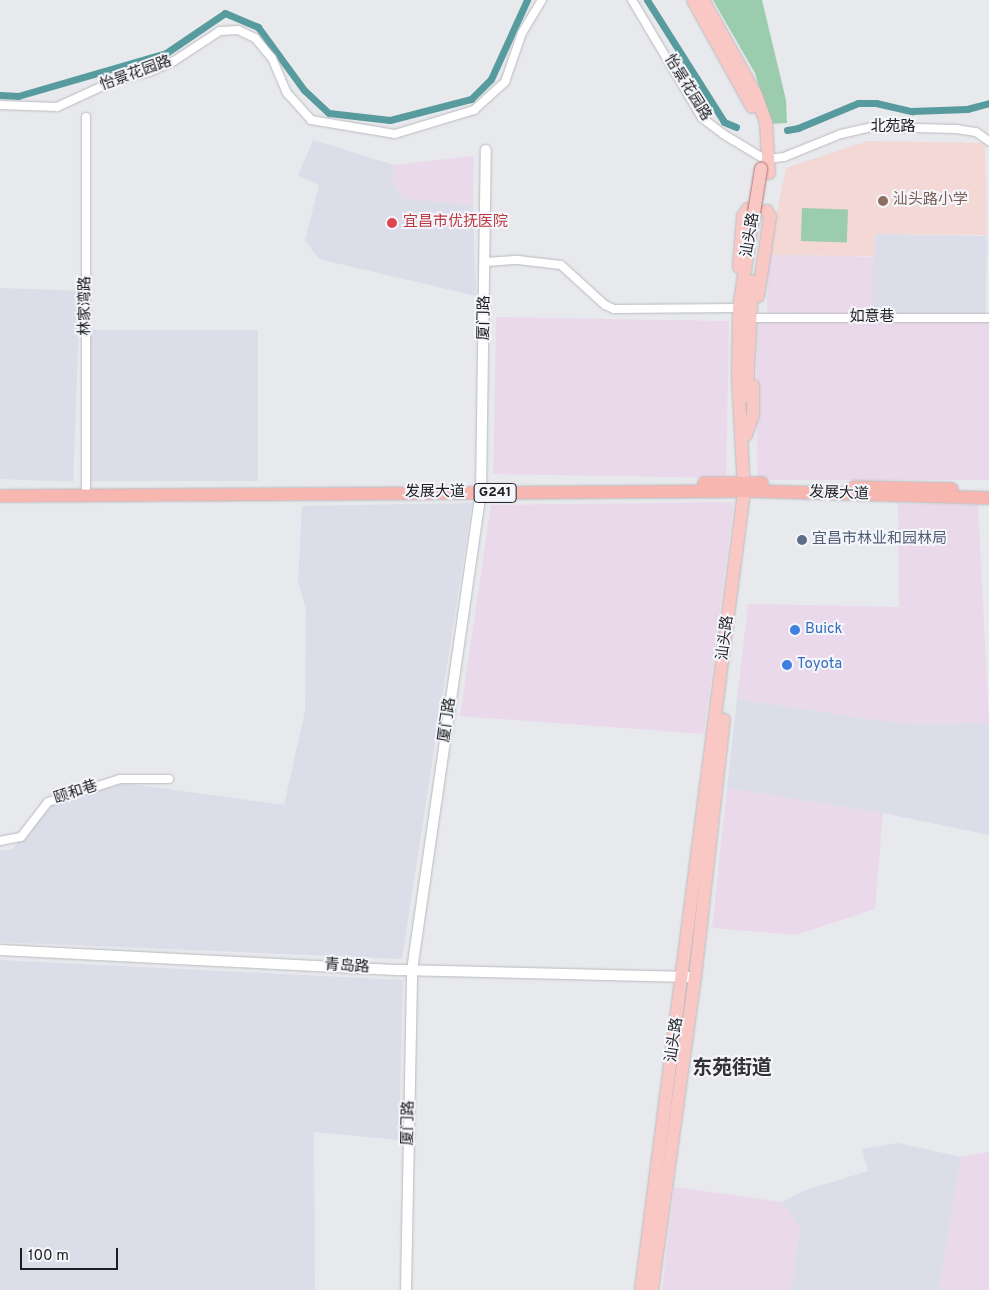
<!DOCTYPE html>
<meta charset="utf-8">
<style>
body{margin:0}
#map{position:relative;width:989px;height:1290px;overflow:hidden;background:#e8e9ed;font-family:Overpass,"Noto Sans SC",sans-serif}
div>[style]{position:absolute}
.commercial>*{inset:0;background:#ead9ea;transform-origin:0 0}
.built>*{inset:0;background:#dbdde9;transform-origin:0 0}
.education>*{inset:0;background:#f3d8d5}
.green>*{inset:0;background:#9cccae;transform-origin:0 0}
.canal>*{height:7px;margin:-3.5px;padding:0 3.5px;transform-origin:3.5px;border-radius:3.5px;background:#579b9e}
.roads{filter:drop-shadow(0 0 1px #b9babf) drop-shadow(0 0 1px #b9babf)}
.minor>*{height:8px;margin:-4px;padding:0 4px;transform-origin:4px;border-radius:4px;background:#fff}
.tertiary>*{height:10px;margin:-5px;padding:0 5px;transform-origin:5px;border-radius:5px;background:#fff}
.primary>*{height:12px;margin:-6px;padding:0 6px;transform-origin:6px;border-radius:6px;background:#fac8c4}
.trunk>*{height:12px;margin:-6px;padding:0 6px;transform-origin:6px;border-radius:6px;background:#f8b6b0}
.bridges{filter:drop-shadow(0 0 1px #ab7571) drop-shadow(0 0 1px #ab7571)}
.primary-bridge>*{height:12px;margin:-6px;padding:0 6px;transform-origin:6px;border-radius:6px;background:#fac8c4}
.dots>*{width:14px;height:14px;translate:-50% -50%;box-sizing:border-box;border:2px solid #f5f6fb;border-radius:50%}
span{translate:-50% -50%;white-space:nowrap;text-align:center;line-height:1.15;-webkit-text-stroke:4px #f5f6fb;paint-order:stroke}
.shield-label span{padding:1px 4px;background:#f5f6fb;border:1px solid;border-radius:4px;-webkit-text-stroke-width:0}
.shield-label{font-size:14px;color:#1f1f21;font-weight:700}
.street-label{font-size:15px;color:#1f1f21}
.education-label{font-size:15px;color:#785e54}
.left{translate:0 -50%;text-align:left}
.health-label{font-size:15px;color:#be3a42}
.service-label{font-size:15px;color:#4e5e75}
.shop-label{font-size:15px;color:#366cbe}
.district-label{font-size:20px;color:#313135;font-weight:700}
.scale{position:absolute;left:20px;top:1248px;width:98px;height:22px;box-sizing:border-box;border:2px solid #1f1f21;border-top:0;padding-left:6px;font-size:15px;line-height:18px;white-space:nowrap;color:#1f1f21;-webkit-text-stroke:4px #f5f6fb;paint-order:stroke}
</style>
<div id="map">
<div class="commercial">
<i style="clip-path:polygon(474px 156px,473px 205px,405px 199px,393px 184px,394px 165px)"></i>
<i style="left:768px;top:255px;width:107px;height:58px;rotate:1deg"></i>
<i style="left:496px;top:317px;width:233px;height:157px;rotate:1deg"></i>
<i style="left:989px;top:322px;width:158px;height:232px;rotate:90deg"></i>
<i style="clip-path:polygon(734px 502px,704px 734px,460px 716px,491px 505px)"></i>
<i style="clip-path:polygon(898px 503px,978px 505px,989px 723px,901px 724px,737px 699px,748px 604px,899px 607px)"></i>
<i style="clip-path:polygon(727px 788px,883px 813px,875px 909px,796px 935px,712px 928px)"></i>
<i style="clip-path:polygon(989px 1152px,989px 1290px,939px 1290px,961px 1157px)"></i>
<i style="clip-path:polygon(674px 1187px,782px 1202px,800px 1226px,791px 1290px,662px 1290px)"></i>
</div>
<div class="built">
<i style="clip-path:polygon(313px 140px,394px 165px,393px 184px,405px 199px,473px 205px,476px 296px,319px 259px,305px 241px,319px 185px,298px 175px)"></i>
<i style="left:874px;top:234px;width:113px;height:80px;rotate:1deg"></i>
<i style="left:0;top:288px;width:80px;height:191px;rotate:2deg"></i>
<i style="left:91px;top:330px;width:167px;height:151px"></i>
<i style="clip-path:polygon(472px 503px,402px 959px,0 942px,0 850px,11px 850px,54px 804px,125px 783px,284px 805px,305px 711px,306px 609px,298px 582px,302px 506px)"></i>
<i style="clip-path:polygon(737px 699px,901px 724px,989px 723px,989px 835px,883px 813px,727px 788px)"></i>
<i style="clip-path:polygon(0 960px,403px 980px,399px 1140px,314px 1132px,315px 1290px,0 1290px)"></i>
<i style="clip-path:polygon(898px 1143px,961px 1157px,939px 1290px,791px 1290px,800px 1227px,782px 1202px,803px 1191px,868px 1171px,862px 1149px)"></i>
</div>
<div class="education">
<i style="clip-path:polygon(867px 141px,985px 143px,987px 235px,875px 234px,875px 256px,768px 255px,786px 168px)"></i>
</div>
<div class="green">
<i style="clip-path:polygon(713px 0,762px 0,786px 100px,787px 123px,770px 124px,755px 73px)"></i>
<i style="left:802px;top:208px;width:46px;height:33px;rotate:2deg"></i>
</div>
<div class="canal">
<i style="left:647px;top:0;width:144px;rotate:57.7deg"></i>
<i style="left:724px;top:122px;width:13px;rotate:23deg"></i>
<i style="left:0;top:95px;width:18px;rotate:3deg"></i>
<i style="left:18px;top:96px;width:154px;rotate:-16.2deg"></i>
<i style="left:166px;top:53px;width:71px;rotate:-34.1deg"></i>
<i style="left:225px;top:13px;width:36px;rotate:23deg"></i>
<i style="left:258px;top:27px;width:78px;rotate:53.9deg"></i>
<i style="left:304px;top:90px;width:34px;rotate:43deg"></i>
<i style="left:329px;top:113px;width:61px;rotate:6.5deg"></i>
<i style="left:390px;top:120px;width:84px;rotate:-14.5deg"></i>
<i style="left:471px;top:99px;width:28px;rotate:-45deg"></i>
<i style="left:491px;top:79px;width:87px;rotate:-65.5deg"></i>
<i style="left:787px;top:130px;width:11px;rotate:-10deg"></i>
<i style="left:798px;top:128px;width:65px;rotate:-22.6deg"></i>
<i style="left:858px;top:103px;width:18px"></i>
<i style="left:876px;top:103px;width:37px;rotate:13deg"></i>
<i style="left:912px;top:111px;width:55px;rotate:-2.1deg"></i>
<i style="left:967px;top:109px;width:23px;rotate:-15deg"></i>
</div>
<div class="roads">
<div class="minor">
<i style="left:632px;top:0;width:137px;rotate:59.3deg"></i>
<i style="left:702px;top:118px;width:26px;rotate:37deg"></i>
<i style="left:723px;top:134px;width:44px;rotate:31.2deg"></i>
<i style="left:0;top:105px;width:57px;rotate:2deg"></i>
<i style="left:57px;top:107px;width:65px;rotate:-24.6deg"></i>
<i style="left:116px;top:80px;width:34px;rotate:-14deg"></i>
<i style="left:149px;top:72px;width:27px;rotate:-24deg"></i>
<i style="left:174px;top:61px;width:55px;rotate:-33.1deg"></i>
<i style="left:220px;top:31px;width:18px;rotate:-3deg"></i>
<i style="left:238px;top:30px;width:19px;rotate:25deg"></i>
<i style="left:255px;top:38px;width:26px;rotate:50deg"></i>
<i style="left:272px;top:58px;width:38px;rotate:67deg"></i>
<i style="left:287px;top:93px;width:36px;rotate:48deg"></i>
<i style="left:311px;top:120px;width:85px;rotate:9.5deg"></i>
<i style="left:395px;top:134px;width:83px;rotate:-16.9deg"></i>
<i style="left:474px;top:110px;width:42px;rotate:-42.1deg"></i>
<i style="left:505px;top:82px;width:52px;rotate:-70.9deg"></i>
<i style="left:522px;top:33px;width:39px;rotate:-59deg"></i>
<i style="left:769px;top:159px;width:15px;rotate:-8deg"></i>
<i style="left:784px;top:157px;width:61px;rotate:-22deg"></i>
<i style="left:841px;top:134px;width:31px;rotate:-13deg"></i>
<i style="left:871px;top:127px;width:85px;rotate:1.3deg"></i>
<i style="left:956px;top:129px;width:20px;rotate:9deg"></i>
<i style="left:976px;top:132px;width:16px;rotate:35deg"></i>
<i style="left:486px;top:262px;width:32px;rotate:-4deg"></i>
<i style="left:518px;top:260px;width:43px;rotate:6.6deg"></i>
<i style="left:561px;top:265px;width:59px;rotate:42.3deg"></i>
<i style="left:605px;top:305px;width:10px;rotate:24deg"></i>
<i style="left:614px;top:309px;width:125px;rotate:-0.5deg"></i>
<i style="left:756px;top:318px;width:233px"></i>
<i style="left:86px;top:496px;width:379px;rotate:-90deg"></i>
<i style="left:0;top:841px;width:21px;rotate:-11deg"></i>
<i style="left:21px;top:837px;width:44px;rotate:-52.4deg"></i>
<i style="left:48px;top:802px;width:76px;rotate:-17.7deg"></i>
<i style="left:120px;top:779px;width:49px"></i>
</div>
<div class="tertiary">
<i style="left:0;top:950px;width:400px;rotate:2.9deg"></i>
<i style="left:399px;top:970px;width:290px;rotate:1.4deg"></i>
<i style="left:406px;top:1290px;width:320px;rotate:-88.9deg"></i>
<i style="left:412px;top:970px;width:482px;rotate:-81.8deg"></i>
<i style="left:481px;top:493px;width:343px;rotate:-89.2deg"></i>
</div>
<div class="primary">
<i style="left:693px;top:0;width:122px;rotate:61.1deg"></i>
<i style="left:703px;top:0;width:109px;rotate:60.8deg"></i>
<i style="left:756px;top:95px;width:30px;rotate:70deg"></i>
<i style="left:766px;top:123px;width:50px;rotate:86.6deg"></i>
<i style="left:739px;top:267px;width:51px;rotate:-85.5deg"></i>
<i style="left:743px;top:216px;width:9px;rotate:-54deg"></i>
<i style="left:758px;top:296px;width:80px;rotate:-81.4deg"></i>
<i style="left:770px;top:217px;width:7px;rotate:-117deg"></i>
<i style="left:747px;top:396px;width:115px;rotate:-87.5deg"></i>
<i style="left:746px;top:435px;width:21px;rotate:-71deg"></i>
<i style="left:753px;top:415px;width:29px;rotate:-90deg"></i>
<i style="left:641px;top:1290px;width:806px;rotate:-82.65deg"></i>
<i style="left:744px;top:491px;width:116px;rotate:-93deg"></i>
<i style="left:738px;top:375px;width:67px;rotate:-89.1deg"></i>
<i style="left:739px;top:308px;width:90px;rotate:-81.1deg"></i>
<i style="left:652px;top:1290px;width:316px;rotate:-82.2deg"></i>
<i style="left:695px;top:977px;width:259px;rotate:-83.6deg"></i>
</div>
<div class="trunk">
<i style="left:704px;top:483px;width:58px"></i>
<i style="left:854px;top:487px;width:98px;rotate:1.2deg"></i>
<i style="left:0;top:496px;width:750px;rotate:-0.38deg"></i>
<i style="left:750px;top:491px;width:239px;rotate:1.7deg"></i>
</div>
</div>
<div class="bridges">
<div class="primary-bridge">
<i style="left:753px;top:219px;width:51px;rotate:-80.9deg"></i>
</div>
</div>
<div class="dots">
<i style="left:883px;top:201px;background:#8d6e63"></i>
<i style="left:392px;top:223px;background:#e0444e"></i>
<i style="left:802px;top:540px;background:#5c6f8a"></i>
<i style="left:795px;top:630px;background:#3f7fe0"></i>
<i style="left:787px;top:665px;background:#3f7fe0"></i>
</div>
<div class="shield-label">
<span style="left:495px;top:493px">G241</span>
</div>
<div class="street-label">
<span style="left:136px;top:74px;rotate:-20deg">怡景花园路</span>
<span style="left:687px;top:88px;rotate:58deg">怡景花园路</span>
<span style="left:893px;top:128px">北苑路</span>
<span style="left:751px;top:235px;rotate:-81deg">汕头路</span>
<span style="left:86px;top:306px;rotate:-90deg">林家湾路</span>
<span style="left:485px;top:318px;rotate:-89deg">厦门路</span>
<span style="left:872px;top:318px">如意巷</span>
<span style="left:435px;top:493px">发展大道</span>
<span style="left:839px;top:494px;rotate:2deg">发展大道</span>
<span style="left:726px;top:638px;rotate:-83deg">汕头路</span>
<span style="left:448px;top:720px;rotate:-82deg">厦门路</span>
<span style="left:76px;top:793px;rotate:-18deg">颐和巷</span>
<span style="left:347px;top:967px;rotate:3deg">青岛路</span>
<span style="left:675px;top:1040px;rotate:-82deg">汕头路</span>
<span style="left:409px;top:1123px;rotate:-89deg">厦门路</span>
</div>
<div class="education-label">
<span class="left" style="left:893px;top:201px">汕头路小学</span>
</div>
<div class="health-label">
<span class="left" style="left:403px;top:223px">宜昌市优抚医院</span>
</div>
<div class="service-label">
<span class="left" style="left:812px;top:540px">宜昌市林业和园林局</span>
</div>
<div class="shop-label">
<span class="left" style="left:805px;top:630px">Buick</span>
<span class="left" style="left:797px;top:665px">Toyota</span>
</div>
<div class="district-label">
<span style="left:732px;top:1069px">东苑街道</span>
</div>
<div class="scale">100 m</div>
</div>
